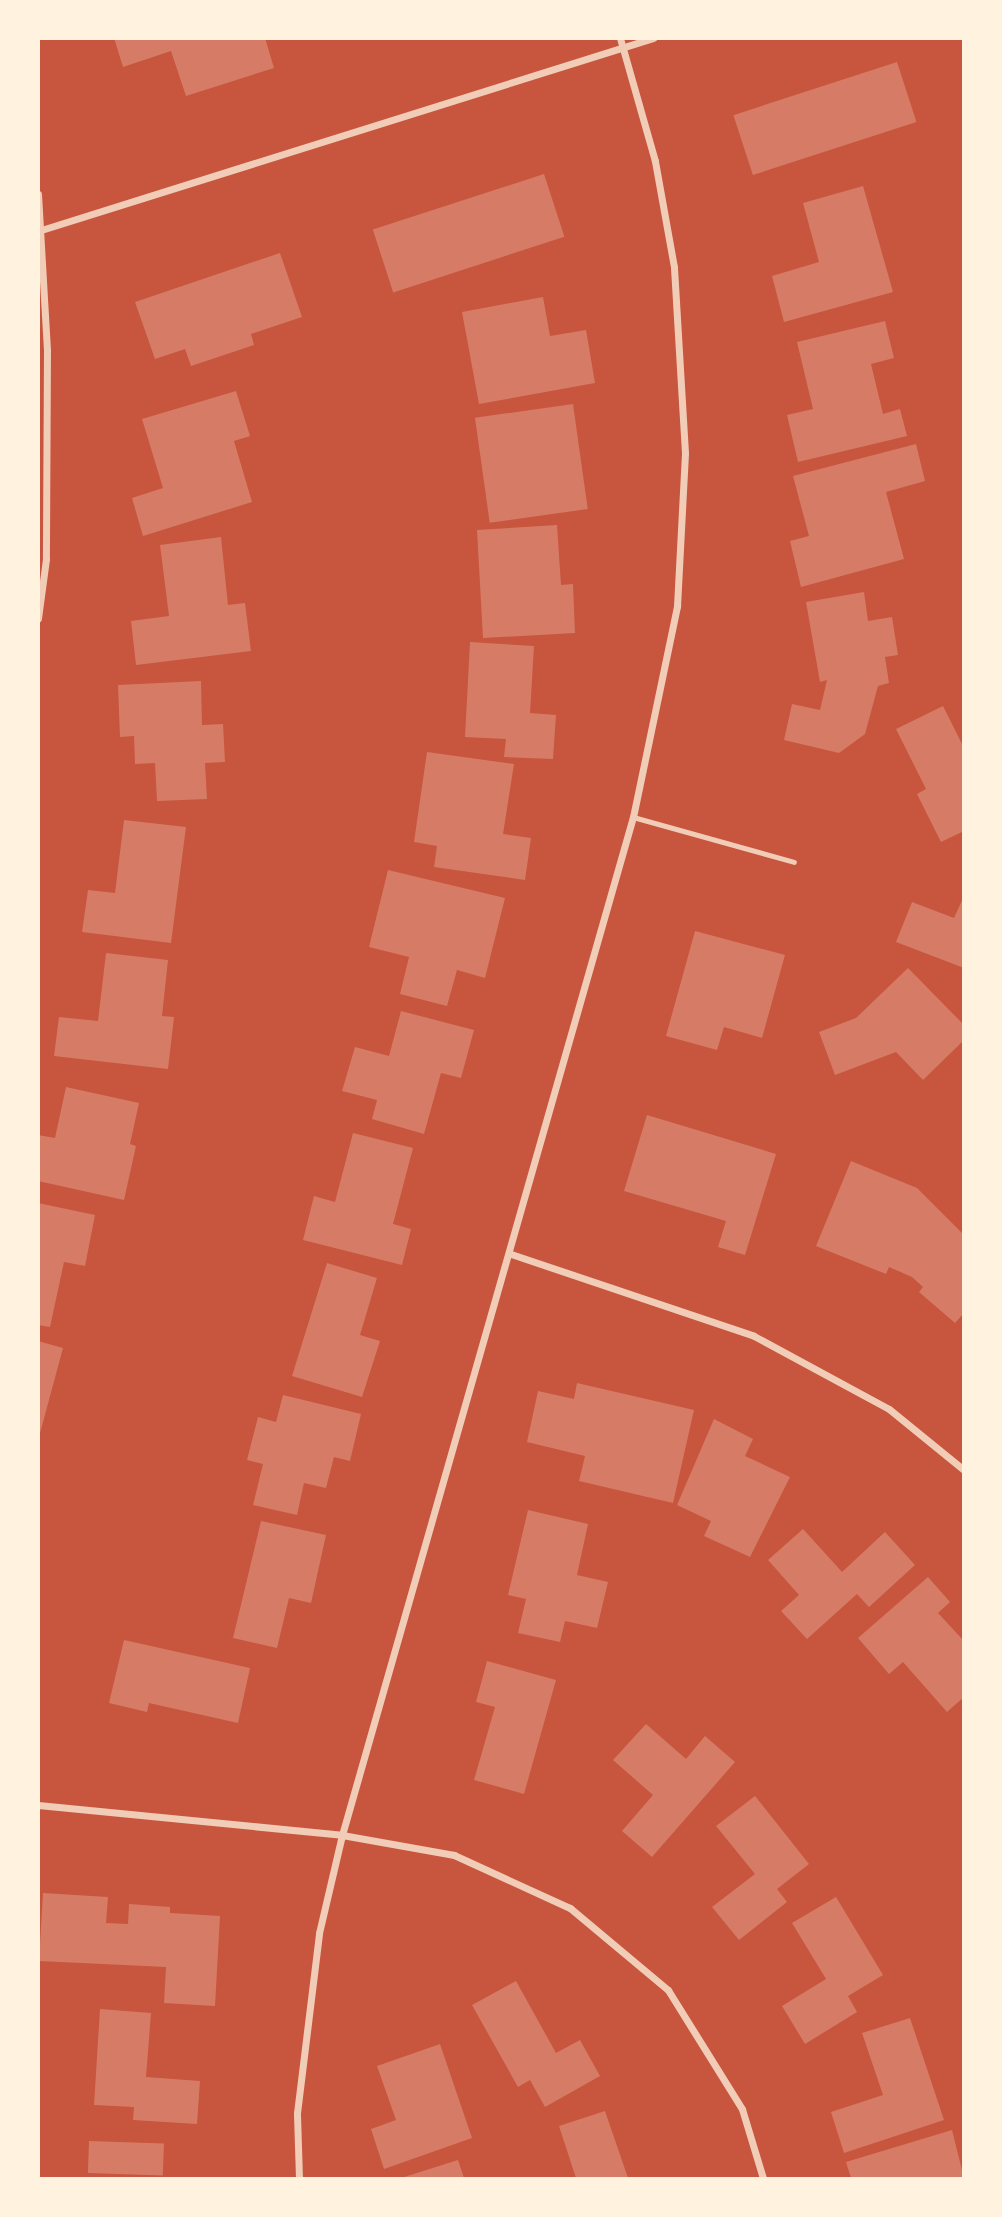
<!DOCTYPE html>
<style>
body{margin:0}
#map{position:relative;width:1002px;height:2217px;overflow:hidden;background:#c8553d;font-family:Lato,sans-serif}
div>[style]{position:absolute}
.building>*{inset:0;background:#d67c66;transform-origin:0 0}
.service>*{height:5px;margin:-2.5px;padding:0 2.5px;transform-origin:2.5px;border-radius:2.5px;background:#f1ccb7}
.minor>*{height:7px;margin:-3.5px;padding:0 3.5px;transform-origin:3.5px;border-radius:3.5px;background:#f1ccb7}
span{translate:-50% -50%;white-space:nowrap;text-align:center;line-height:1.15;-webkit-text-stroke:5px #fff3e0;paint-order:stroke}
.frame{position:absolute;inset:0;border:40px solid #fff3e0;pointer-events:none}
</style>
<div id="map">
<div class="building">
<i style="clip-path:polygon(114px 38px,265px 38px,274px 68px,186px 96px,171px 51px,123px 67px)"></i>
<i style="left:897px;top:62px;width:63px;height:172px;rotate:72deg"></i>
<i style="left:544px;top:174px;width:66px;height:180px;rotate:72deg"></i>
<i style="clip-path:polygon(863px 186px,893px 292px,784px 322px,772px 276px,819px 262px,803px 203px)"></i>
<i style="clip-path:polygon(280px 253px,302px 317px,251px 334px,254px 345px,191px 366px,185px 349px,155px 359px,135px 302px)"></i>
<i style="clip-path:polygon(543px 297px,550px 336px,586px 330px,595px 383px,479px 404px,462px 312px)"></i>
<i style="clip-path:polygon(885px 321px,894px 358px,871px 364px,883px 414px,900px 409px,907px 436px,798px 462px,787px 415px,813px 409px,797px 342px)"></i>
<i style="clip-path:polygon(236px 391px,250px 436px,234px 441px,252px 502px,143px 536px,132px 498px,163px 488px,142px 419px)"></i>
<i style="left:573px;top:404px;width:106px;height:99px;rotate:82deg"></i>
<i style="clip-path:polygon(916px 444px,925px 481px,886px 492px,904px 559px,801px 587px,790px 541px,809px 536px,793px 476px)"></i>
<i style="clip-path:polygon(557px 525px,561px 585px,573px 584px,575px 633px,483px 638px,477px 530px)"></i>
<i style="clip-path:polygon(221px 537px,228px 605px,245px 603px,251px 651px,136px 665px,131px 621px,169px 616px,160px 545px)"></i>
<i style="clip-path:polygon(864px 592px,868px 621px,892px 617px,898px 655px,885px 657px,889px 683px,878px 686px,865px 734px,839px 753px,784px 740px,792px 704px,820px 710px,827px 680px,820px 682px,806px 602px)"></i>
<i style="clip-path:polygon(470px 642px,534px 646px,530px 713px,556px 715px,553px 759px,504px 757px,506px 739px,465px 737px)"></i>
<i style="clip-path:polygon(201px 681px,202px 725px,223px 724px,225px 762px,205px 763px,207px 799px,157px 801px,155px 763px,135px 764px,134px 736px,120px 737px,118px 685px)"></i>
<i style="clip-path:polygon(943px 706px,964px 748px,964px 831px,941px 842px,917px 794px,926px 789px,896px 729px)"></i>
<i style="clip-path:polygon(427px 752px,514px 764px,503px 834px,531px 838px,525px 880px,434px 867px,437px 846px,414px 842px)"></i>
<i style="clip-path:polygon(124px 820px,186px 827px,171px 943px,82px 932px,88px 890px,115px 893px)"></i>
<i style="clip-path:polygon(388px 870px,505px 898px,485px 978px,457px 970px,447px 1006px,400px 994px,409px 957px,369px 947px)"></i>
<i style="clip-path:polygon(964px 896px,964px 968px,896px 942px,912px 902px,954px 918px)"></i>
<i style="clip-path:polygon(695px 931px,785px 955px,762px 1038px,724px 1027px,717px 1050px,666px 1036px)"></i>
<i style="clip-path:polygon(106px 953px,168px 960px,162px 1016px,174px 1017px,168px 1069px,54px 1056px,59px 1017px,98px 1021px)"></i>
<i style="clip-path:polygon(908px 968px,964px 1025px,964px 1040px,923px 1080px,896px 1052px,835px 1075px,819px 1032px,856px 1018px)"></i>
<i style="clip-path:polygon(401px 1011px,474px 1030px,461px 1078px,441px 1073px,424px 1134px,372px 1119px,377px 1100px,342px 1091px,355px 1047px,389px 1056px)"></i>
<i style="clip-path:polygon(66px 1087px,139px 1103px,130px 1144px,136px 1146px,124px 1200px,38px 1181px,38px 1135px,55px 1138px)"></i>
<i style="clip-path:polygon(647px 1115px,776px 1154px,745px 1255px,718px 1247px,726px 1221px,624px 1191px)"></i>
<i style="clip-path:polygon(353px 1133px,413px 1148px,393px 1224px,411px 1229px,402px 1265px,303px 1240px,314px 1196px,335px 1202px)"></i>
<i style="clip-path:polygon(851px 1161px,917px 1188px,964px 1235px,964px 1313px,955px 1323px,919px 1292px,923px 1287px,912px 1277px,889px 1267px,886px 1274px,816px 1246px)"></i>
<i style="clip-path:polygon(38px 1203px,95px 1215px,85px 1266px,64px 1262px,50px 1327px,38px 1325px)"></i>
<i style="clip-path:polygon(327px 1263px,377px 1278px,360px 1335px,380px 1341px,362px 1397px,292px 1376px)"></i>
<i style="clip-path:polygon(38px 1341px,63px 1348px,39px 1437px,38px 1437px)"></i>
<i style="clip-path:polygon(577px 1383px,694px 1410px,673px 1503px,579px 1481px,585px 1456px,527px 1442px,538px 1391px,574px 1399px)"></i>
<i style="clip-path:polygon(283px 1395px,361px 1414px,350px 1461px,334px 1457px,326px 1488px,304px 1483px,297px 1515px,253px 1505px,263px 1464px,247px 1460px,258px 1417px,276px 1422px)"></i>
<i style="clip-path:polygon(714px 1419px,753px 1439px,745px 1456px,790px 1477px,750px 1557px,704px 1536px,711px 1521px,677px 1505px)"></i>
<i style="clip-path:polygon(528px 1510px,588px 1524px,577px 1575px,608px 1582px,597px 1628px,565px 1621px,560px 1642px,518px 1633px,526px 1599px,508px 1595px)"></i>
<i style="clip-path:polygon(261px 1521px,326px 1535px,311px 1603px,289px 1598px,277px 1648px,233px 1638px)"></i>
<i style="clip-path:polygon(803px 1529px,842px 1572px,885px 1532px,915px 1565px,869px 1607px,857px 1594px,807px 1639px,781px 1611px,799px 1595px,768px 1560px)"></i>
<i style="clip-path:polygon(928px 1577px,950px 1602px,938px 1613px,964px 1641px,964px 1697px,947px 1712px,903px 1662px,889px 1674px,858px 1638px)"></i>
<i style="clip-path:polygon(124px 1640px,250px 1668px,238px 1723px,149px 1703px,147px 1712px,109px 1703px)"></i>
<i style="clip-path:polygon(487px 1661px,556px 1680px,524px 1794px,474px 1780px,495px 1707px,476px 1702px)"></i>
<i style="clip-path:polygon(646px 1724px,686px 1759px,705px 1736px,735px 1762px,652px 1857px,622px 1831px,653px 1795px,613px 1760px)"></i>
<i style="clip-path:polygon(755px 1796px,809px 1864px,777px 1889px,787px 1902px,739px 1940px,712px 1907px,755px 1874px,716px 1826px)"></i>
<i style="clip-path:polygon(43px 1893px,108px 1897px,106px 1923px,128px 1924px,129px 1904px,170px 1907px,170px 1913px,220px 1916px,215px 2006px,164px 2003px,166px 1967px,39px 1961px)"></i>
<i style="clip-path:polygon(836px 1897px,883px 1975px,848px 1996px,857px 2012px,805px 2044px,782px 2006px,826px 1979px,792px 1923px)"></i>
<i style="clip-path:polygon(516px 1981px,556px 2053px,580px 2040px,600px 2076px,545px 2107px,530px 2080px,518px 2087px,472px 2005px)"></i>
<i style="clip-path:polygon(100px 2009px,151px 2013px,146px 2077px,200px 2081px,197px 2124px,133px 2120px,134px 2107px,94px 2105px)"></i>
<i style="clip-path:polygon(910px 2018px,944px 2120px,844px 2153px,831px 2112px,883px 2095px,862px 2033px)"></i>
<i style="clip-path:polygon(440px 2044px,472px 2138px,384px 2169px,371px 2129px,396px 2120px,377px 2066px)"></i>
<i style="clip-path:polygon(605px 2111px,628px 2178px,576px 2178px,559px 2126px)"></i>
<i style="clip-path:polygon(952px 2130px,964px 2178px,851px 2178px,846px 2162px)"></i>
<i style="left:89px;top:2141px;width:75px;height:32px;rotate:2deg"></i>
<i style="clip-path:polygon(458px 2160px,464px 2178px,401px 2178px)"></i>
</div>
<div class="service">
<i style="left:633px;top:817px;width:167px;rotate:15.6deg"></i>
</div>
<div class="minor">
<i style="left:38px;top:194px;width:156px;rotate:86.7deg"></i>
<i style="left:47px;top:350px;width:209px;rotate:90.3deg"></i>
<i style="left:46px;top:559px;width:60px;rotate:97.7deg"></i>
<i style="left:38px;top:231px;width:645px;rotate:-17.42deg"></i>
<i style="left:511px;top:1254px;width:256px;rotate:18.6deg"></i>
<i style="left:754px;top:1336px;width:153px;rotate:28.4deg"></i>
<i style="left:889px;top:1409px;width:97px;rotate:39.1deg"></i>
<i style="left:38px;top:1805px;width:305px;rotate:5.6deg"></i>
<i style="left:342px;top:1835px;width:114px;rotate:10.1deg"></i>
<i style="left:454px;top:1855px;width:128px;rotate:24.6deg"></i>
<i style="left:570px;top:1908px;width:128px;rotate:39.9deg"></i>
<i style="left:668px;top:1990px;width:140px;rotate:58.1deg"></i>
<i style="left:742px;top:2109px;width:72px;rotate:73.1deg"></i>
<i style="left:299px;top:2178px;width:65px;rotate:-91.8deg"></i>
<i style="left:297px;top:2113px;width:181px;rotate:-83deg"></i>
<i style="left:319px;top:1933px;width:101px;rotate:-76.8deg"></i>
<i style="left:342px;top:1835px;width:1059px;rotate:-74.05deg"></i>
<i style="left:633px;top:817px;width:216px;rotate:-78.2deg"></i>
<i style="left:677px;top:606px;width:153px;rotate:-87deg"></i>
<i style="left:685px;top:453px;width:186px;rotate:-93.4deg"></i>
<i style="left:674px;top:267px;width:108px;rotate:-100.2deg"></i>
<i style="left:655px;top:161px;width:128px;rotate:-105.9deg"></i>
</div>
<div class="frame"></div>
</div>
